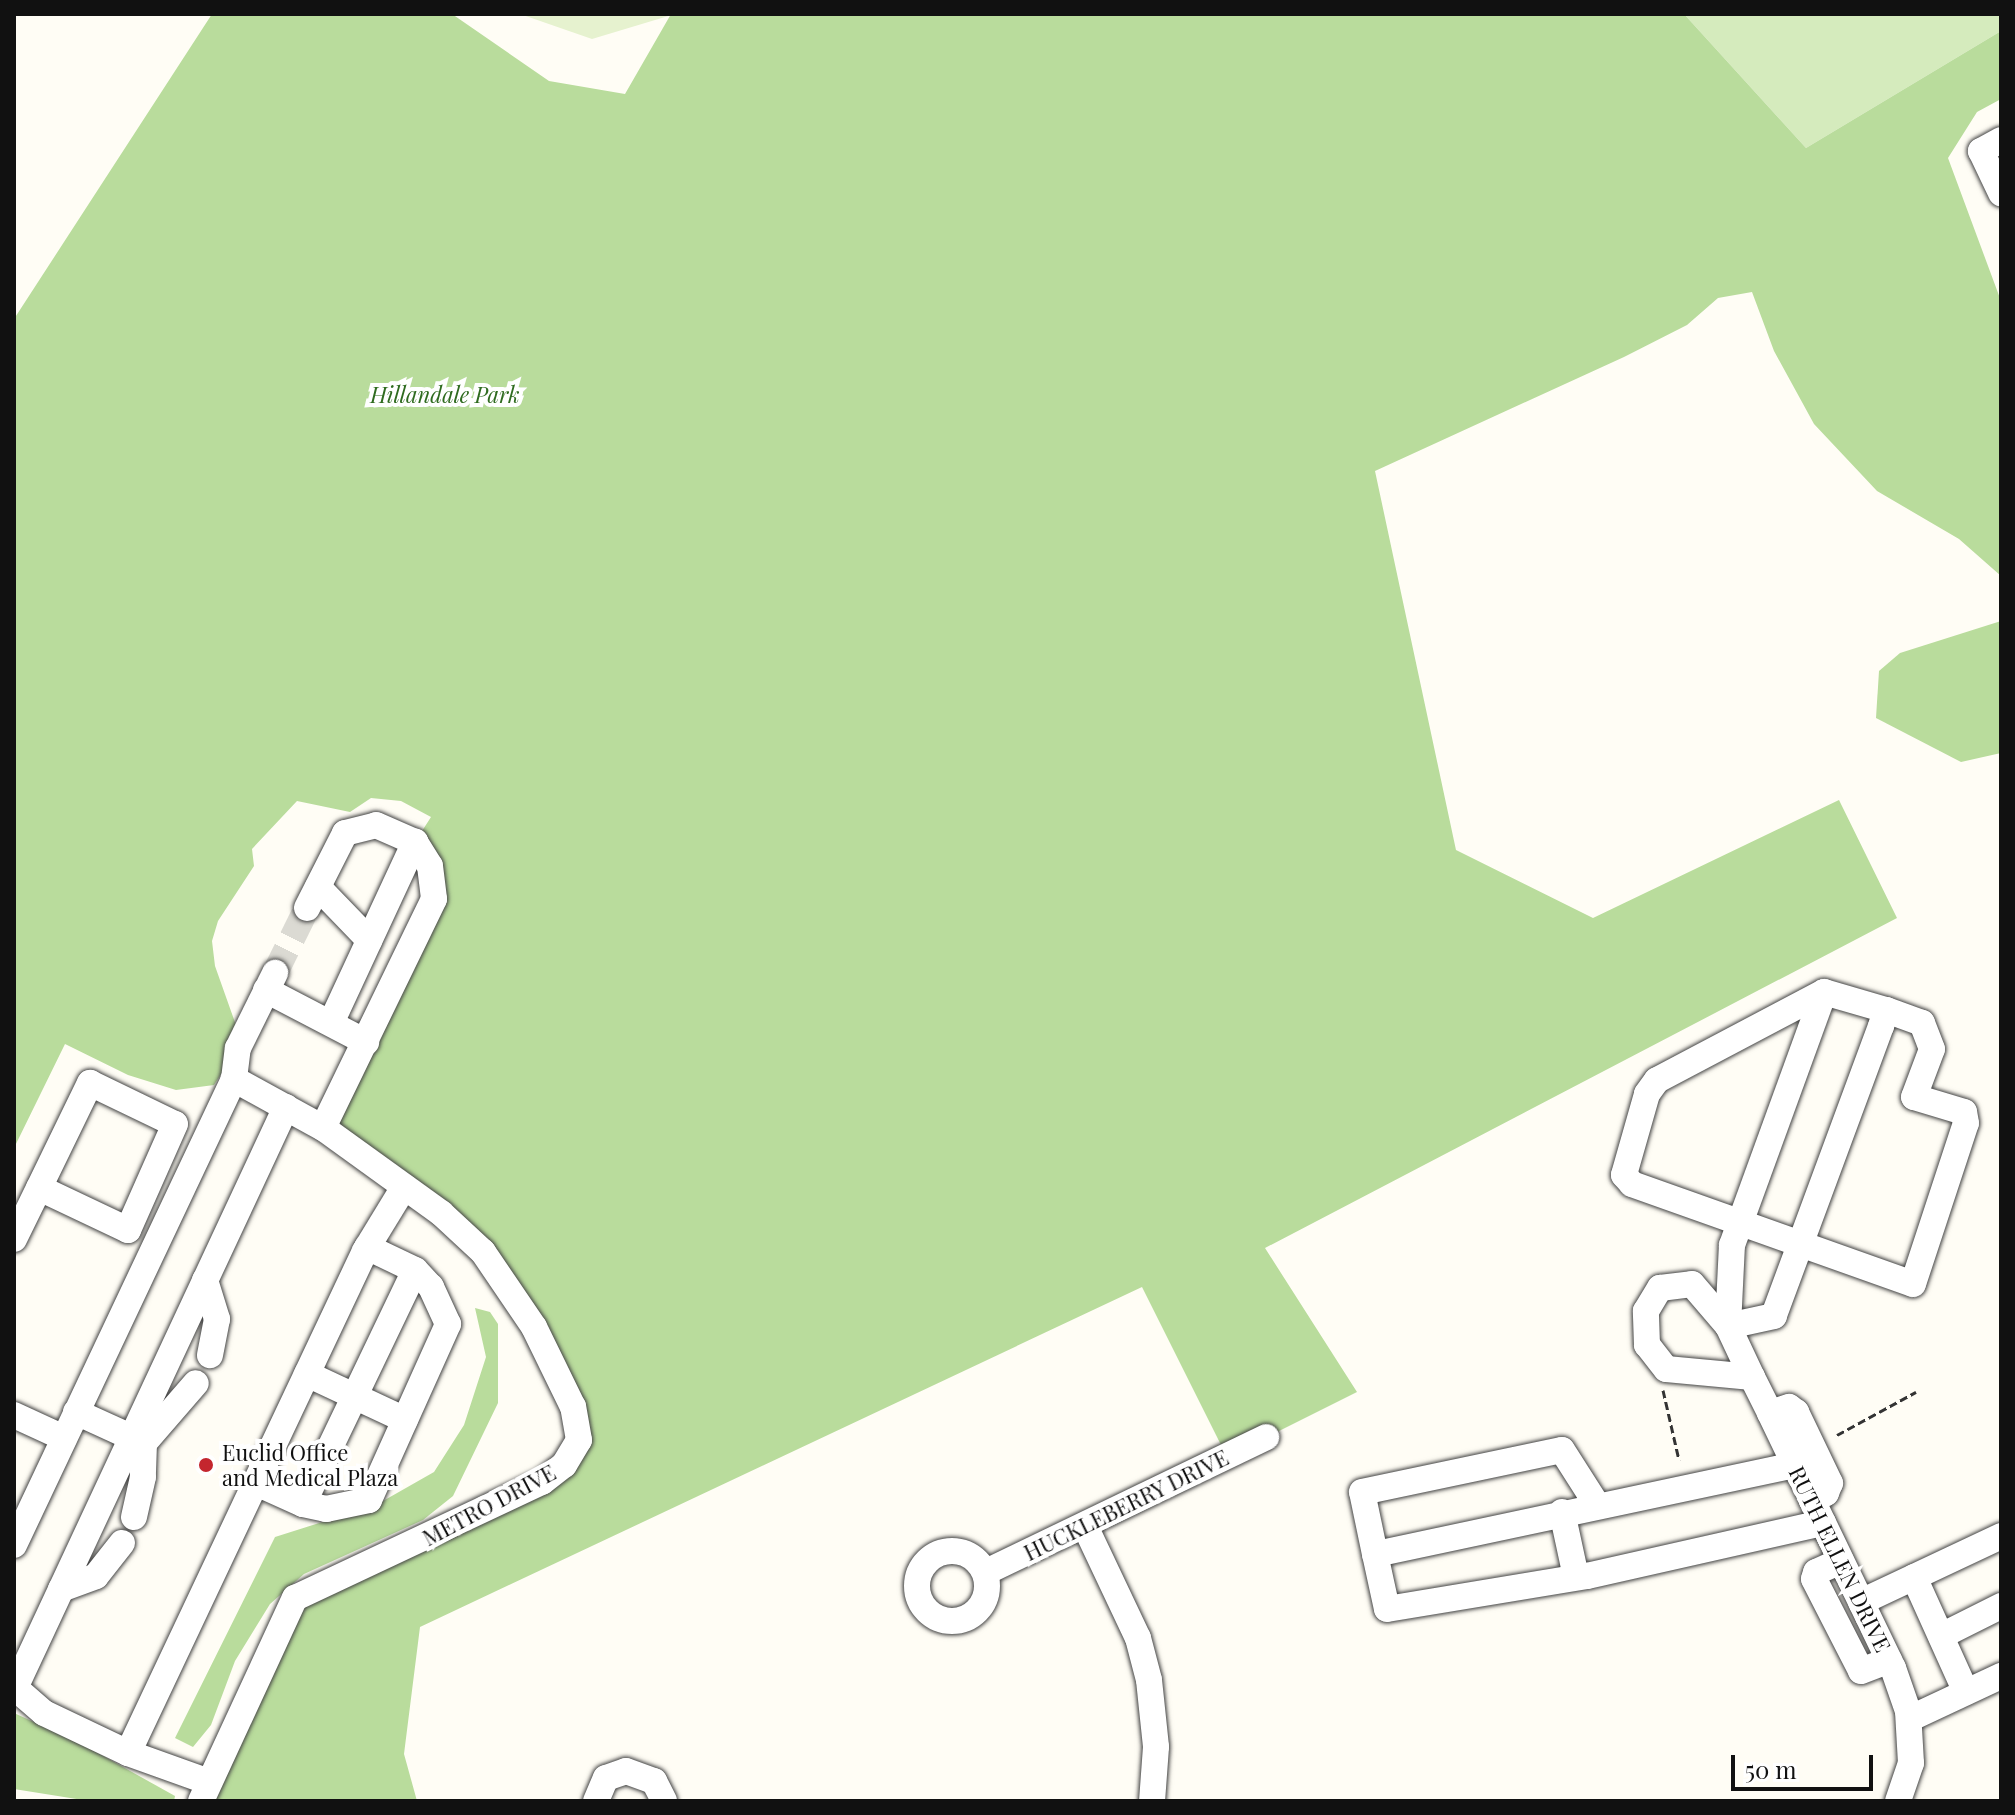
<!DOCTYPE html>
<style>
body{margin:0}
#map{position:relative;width:2015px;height:1815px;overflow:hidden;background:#fffdf5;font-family:"Playfair Display",serif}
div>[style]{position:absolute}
.green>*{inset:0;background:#d5ebbd}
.forest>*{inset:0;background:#b9dc9c}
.pitch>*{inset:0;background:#e6f2cf}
.minor-tunnel>*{height:26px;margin-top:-13px;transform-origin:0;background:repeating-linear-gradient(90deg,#dbdad3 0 26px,transparent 0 39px)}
.path>*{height:3px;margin-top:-1.5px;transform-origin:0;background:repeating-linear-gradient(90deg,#333 0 8px,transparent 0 12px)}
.roads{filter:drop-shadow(0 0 2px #444) drop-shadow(0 0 2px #444)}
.minor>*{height:26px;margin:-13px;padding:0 13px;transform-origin:13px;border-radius:13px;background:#fff}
.minor>.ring{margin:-13px;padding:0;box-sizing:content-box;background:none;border:26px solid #fff;border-radius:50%}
.dots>*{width:22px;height:22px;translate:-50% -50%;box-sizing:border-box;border:4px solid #fff;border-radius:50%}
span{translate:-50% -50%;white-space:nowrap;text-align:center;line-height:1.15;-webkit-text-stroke:8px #fff;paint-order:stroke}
.park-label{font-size:22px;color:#2f6b1f;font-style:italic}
.poi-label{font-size:22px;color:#111}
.left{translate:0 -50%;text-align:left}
.street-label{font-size:22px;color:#111}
.frame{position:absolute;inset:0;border:16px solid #111;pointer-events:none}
.scale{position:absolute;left:1731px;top:1755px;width:142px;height:36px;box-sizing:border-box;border:4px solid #111;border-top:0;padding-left:10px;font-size:24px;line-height:28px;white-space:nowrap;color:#111;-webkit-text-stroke:6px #fff;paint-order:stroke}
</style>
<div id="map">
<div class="green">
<i style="clip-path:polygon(1684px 14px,2001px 14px,2001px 31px,1806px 148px)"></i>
</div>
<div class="forest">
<i style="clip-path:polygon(212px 14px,452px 14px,549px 81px,625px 94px,671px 14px,1684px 14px,1806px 148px,2001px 31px,2001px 99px,1977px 112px,1948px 158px,2001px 301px,2001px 576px,1959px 539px,1877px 491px,1814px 424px,1774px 351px,1752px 292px,1718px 298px,1687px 325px,1624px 357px,1375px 471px,1456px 850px,1593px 918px,1839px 800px,1897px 918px,1265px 1248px,1357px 1392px,1227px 1457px,1142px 1287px,420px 1627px,404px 1754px,417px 1801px,201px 1801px,295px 1598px,471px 1518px,579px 1440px,483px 1252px,323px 1128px,434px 900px,415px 842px,431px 817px,401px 801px,371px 798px,350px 812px,297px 801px,252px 849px,254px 866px,218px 921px,212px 941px,215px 966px,237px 1028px,229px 1062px,214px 1085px,176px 1090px,128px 1075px,65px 1044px,14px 1148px,14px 319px)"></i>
<i style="clip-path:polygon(2001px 621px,2001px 753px,1961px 762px,1876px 718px,1879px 671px,1900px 653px)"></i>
<i style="clip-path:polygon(475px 1308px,490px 1312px,498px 1324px,498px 1403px,453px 1496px,423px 1520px,304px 1574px,270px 1604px,235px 1661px,211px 1725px,193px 1747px,175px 1738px,275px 1537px,376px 1505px,434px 1472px,464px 1425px,486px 1357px)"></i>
<i style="clip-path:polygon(14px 1713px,80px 1743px,175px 1796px,174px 1801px,89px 1801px,14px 1789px)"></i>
</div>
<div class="pitch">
<i style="clip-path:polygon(520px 14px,675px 14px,592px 39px)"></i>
</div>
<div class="minor-tunnel">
<i style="left:275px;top:973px;width:72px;rotate:-63.8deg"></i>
</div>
<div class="path">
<i style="left:1663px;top:1390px;width:72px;rotate:77.1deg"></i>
<i style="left:1837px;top:1435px;width:90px;rotate:-28.6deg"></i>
</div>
<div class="roads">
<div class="minor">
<i style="left:2001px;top:140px;width:23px;rotate:151deg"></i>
<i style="left:1981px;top:151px;width:47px;rotate:64.5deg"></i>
<i style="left:318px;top:887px;width:74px;rotate:46.1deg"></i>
<i style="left:307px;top:908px;width:84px;rotate:-63.1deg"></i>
<i style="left:345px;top:833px;width:32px;rotate:-14deg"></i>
<i style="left:376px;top:825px;width:43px;rotate:23.6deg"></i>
<i style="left:415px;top:842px;width:28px;rotate:58deg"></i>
<i style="left:430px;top:866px;width:33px;rotate:83deg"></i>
<i style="left:434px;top:899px;width:254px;rotate:115.9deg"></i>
<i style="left:266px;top:990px;width:113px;rotate:27.5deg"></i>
<i style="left:1824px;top:992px;width:189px;rotate:152.2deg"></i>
<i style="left:1657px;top:1080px;width:17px;rotate:126deg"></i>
<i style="left:1647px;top:1094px;width:84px;rotate:105.9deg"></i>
<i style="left:1624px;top:1175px;width:12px;rotate:48deg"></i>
<i style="left:1632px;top:1184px;width:298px;rotate:19.6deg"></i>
<i style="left:1913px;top:1284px;width:169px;rotate:-71.8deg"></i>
<i style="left:1966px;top:1123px;width:11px;rotate:-100deg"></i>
<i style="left:1964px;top:1112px;width:52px;rotate:-163.3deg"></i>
<i style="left:1914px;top:1097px;width:51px;rotate:-69.4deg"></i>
<i style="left:1932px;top:1049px;width:28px;rotate:-111deg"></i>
<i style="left:1922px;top:1023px;width:38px;rotate:-160deg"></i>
<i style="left:331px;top:1023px;width:200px;rotate:-65.1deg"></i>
<i style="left:14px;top:1239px;width:57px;rotate:-63.9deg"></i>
<i style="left:39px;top:1188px;width:117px;rotate:-64.1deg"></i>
<i style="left:90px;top:1083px;width:94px;rotate:25.8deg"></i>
<i style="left:175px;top:1124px;width:116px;rotate:113.9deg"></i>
<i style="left:128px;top:1230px;width:98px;rotate:-154.7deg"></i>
<i style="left:205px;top:1280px;width:41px;rotate:72.9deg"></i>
<i style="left:217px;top:1319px;width:37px;rotate:101deg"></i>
<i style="left:307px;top:1374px;width:108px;rotate:25.1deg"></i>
<i style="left:1752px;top:1377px;width:86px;rotate:-174.7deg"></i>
<i style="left:1666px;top:1369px;width:31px;rotate:-128deg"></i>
<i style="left:1647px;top:1345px;width:34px;rotate:-92deg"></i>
<i style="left:1646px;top:1311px;width:27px;rotate:-59deg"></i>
<i style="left:1660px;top:1288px;width:32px;rotate:-7deg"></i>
<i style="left:1692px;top:1284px;width:55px;rotate:49.4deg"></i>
<i style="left:1728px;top:1326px;width:81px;rotate:-87.2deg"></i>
<i style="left:1732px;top:1245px;width:269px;rotate:-70deg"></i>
<i style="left:1824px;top:992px;width:65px;rotate:16.2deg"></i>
<i style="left:1886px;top:1010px;width:17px;rotate:107deg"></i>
<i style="left:1881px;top:1026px;width:309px;rotate:110.3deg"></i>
<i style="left:1774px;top:1316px;width:47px;rotate:167.7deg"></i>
<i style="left:1728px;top:1326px;width:56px;rotate:64.8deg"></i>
<i style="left:1752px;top:1377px;width:40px;rotate:63.4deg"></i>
<i style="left:1770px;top:1413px;width:58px;rotate:64.3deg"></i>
<i style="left:1795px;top:1465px;width:39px;rotate:64deg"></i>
<i style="left:1812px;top:1500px;width:187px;rotate:64.3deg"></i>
<i style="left:1893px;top:1668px;width:46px;rotate:70.8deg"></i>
<i style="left:1908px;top:1711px;width:52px;rotate:86.7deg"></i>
<i style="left:1911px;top:1763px;width:40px;rotate:108.9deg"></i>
<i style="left:76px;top:1412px;width:75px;rotate:24.5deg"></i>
<i style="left:144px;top:1443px;width:34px;rotate:92deg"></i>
<i style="left:143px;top:1477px;width:41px;rotate:102.7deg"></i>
<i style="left:1770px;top:1413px;width:20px;rotate:-18deg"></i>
<i style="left:1789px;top:1407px;width:9px;rotate:36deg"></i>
<i style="left:1796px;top:1412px;width:79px;rotate:64.4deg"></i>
<i style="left:1830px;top:1483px;width:11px;rotate:112deg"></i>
<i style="left:1826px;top:1493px;width:16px;rotate:153deg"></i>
<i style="left:14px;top:1415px;width:55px;rotate:24.7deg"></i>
<i style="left:144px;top:1443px;width:79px;rotate:-49.1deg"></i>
<i style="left:1795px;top:1465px;width:429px;rotate:168deg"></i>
<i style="left:1375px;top:1554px;width:56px;rotate:77.7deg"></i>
<i style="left:1387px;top:1609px;width:203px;rotate:-9.4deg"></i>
<i style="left:1587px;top:1576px;width:242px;rotate:-12.7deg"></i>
<i style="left:256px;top:1483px;width:51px;rotate:24.1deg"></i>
<i style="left:303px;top:1504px;width:24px;rotate:12deg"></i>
<i style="left:326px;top:1509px;width:44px;rotate:-11.8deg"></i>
<i style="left:369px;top:1500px;width:193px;rotate:-65.8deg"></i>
<i style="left:448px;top:1324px;width:41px;rotate:-114.7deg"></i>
<i style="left:431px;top:1287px;width:23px;rotate:-133deg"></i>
<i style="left:415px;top:1270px;width:53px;rotate:-154.4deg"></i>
<i style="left:303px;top:1504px;width:259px;rotate:-64.4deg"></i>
<i style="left:1562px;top:1512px;width:66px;rotate:77.8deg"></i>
<i style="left:1085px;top:1526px;width:124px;rotate:64.7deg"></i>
<i style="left:1138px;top:1638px;width:43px;rotate:75.3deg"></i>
<i style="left:1149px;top:1680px;width:67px;rotate:84deg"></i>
<i style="left:1156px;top:1747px;width:54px;rotate:94.2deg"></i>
<i style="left:14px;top:1545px;width:515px;rotate:-64.73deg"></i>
<i style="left:234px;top:1079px;width:31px;rotate:-83deg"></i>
<i style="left:238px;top:1048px;width:84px;rotate:-63.7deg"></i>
<i class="ring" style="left:917px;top:1551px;width:44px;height:44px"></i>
<i style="left:1375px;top:1554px;width:63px;rotate:-101.8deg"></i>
<i style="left:1362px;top:1492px;width:204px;rotate:-11.9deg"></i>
<i style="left:1562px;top:1450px;width:65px;rotate:57.5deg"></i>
<i style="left:1841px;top:1561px;width:27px;rotate:156deg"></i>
<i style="left:1816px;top:1572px;width:7px;rotate:106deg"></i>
<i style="left:1814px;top:1579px;width:103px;rotate:62.9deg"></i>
<i style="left:1861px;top:1671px;width:30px;rotate:-21deg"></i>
<i style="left:986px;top:1572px;width:311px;rotate:-25.7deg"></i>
<i style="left:1914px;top:1577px;width:126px;rotate:65.7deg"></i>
<i style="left:61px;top:1589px;width:37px;rotate:-20deg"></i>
<i style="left:96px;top:1576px;width:42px;rotate:-51.8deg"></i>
<i style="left:1861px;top:1602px;width:155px;rotate:-25.2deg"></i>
<i style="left:1941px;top:1636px;width:67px;rotate:-26.6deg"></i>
<i style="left:1909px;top:1719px;width:102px;rotate:-25.1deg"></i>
<i style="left:128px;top:1753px;width:93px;rotate:-154.5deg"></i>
<i style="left:44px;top:1713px;width:38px;rotate:-139deg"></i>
<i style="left:15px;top:1688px;width:641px;rotate:-64.99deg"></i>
<i style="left:209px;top:1782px;width:86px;rotate:-160.3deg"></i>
<i style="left:128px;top:1753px;width:555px;rotate:-64.73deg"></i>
<i style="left:365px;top:1251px;width:75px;rotate:-58.6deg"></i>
<i style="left:201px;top:1801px;width:224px;rotate:-65.2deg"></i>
<i style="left:295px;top:1598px;width:273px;rotate:-25.2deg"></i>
<i style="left:542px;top:1482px;width:28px;rotate:-38deg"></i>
<i style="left:564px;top:1465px;width:29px;rotate:-59deg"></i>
<i style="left:579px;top:1440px;width:34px;rotate:-100deg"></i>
<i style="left:573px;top:1407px;width:89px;rotate:-116deg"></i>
<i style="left:534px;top:1327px;width:91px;rotate:-124.2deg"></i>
<i style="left:483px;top:1252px;width:57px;rotate:-137.1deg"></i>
<i style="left:441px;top:1213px;width:145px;rotate:-144.2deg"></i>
<i style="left:323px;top:1128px;width:102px;rotate:-151.2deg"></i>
<i style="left:596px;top:1801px;width:25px;rotate:-67deg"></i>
<i style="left:606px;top:1778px;width:21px;rotate:-19deg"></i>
<i style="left:626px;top:1771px;width:30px;rotate:20deg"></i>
<i style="left:654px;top:1781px;width:22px;rotate:63deg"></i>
</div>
</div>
<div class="dots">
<i style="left:206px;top:1465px;background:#c4262e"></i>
</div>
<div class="park-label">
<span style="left:445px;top:395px">Hillandale Park</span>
</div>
<div class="poi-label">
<span class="left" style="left:222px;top:1465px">Euclid Office<br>and Medical Plaza</span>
</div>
<div class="street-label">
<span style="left:489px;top:1505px;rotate:-28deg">METRO DRIVE</span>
<span style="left:1126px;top:1505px;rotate:-26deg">HUCKLEBERRY DRIVE</span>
<span style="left:1840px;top:1559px;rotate:64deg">RUTH ELLEN DRIVE</span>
</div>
<div class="frame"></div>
<div class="scale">50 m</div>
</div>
